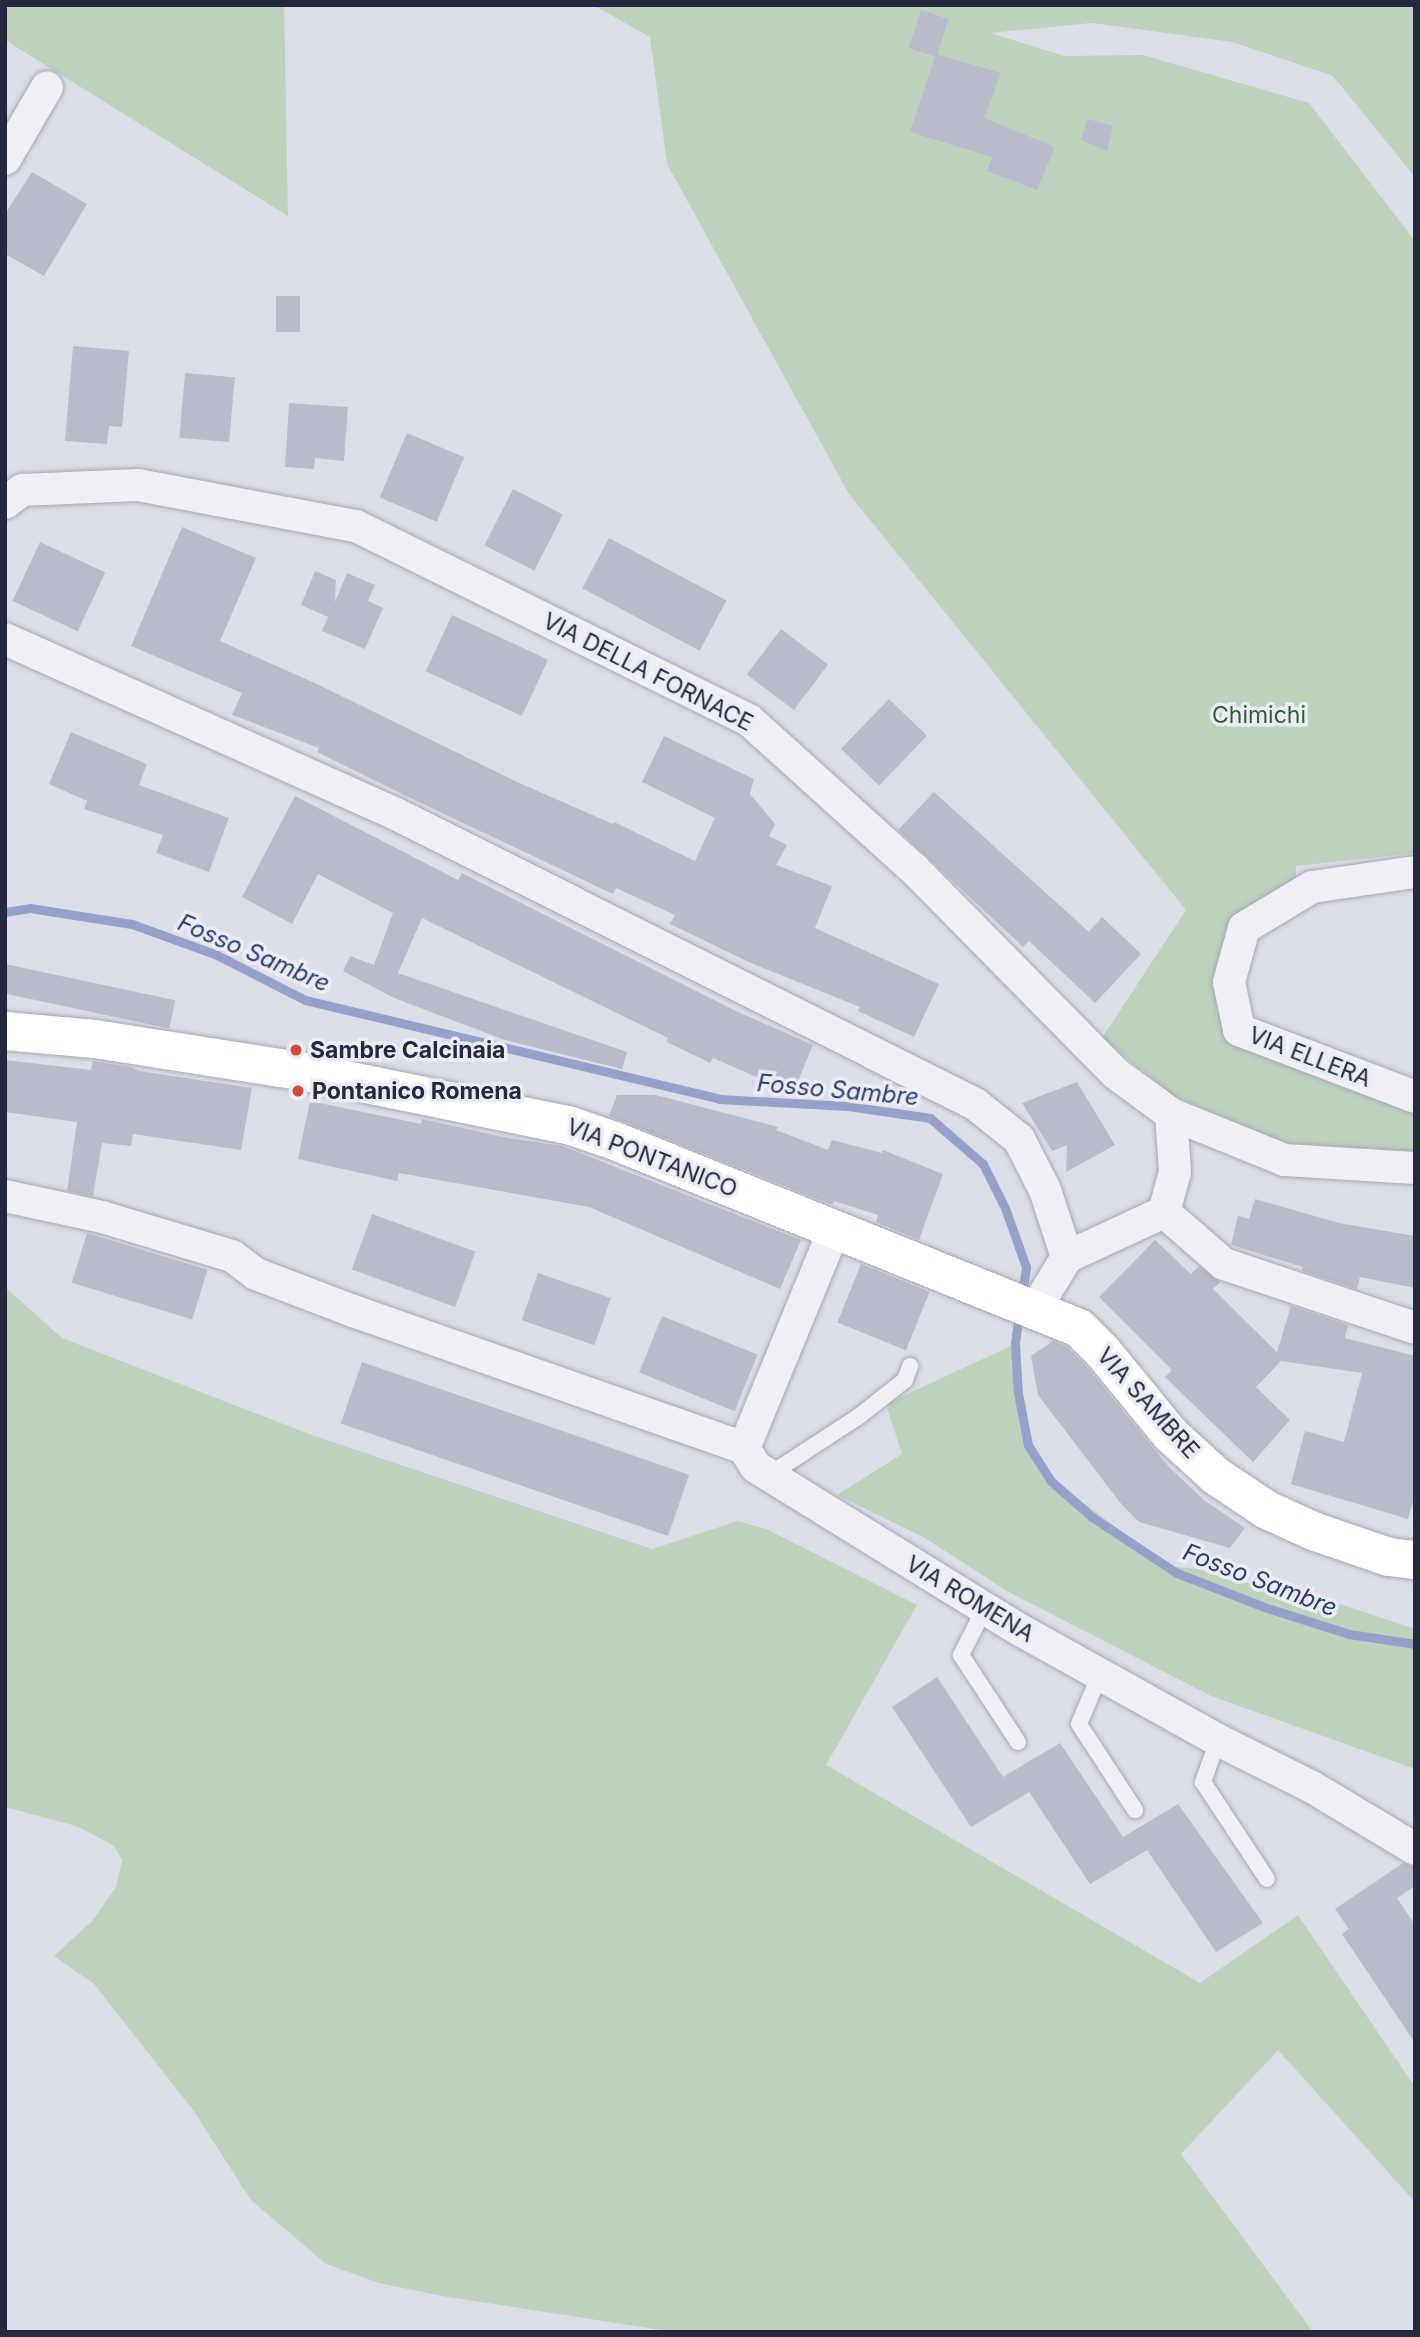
<!DOCTYPE html>
<style>
body{margin:0}
#map{position:relative;width:1420px;height:2337px;overflow:hidden;background:#dcdee7;font-family:Inter,sans-serif}
div>[style]{position:absolute}
.green>*{inset:0;background:#bdd1bd}
.stream>*{height:9px;margin:-4.5px;padding:0 4.5px;transform-origin:4.5px;border-radius:4.5px;background:#95a1c9}
.building>*{inset:0;background:#b9bbca;transform-origin:0 0}
.roads{filter:drop-shadow(0 0 2px #a5a7b4) drop-shadow(0 0 2px #a5a7b4)}
.lane>*{height:16px;margin:-8px;padding:0 8px;transform-origin:8px;border-radius:8px;background:#efeff5}
.street>*{height:32px;margin:-16px;padding:0 16px;transform-origin:16px;border-radius:16px;background:#efeff5}
.secondary>*{height:38px;margin:-19px;padding:0 19px;transform-origin:19px;border-radius:19px;background:#fff}
.dots>*{width:19px;height:19px;translate:-50% -50%;box-sizing:border-box;border:4px solid #ebedf5;border-radius:50%}
span{translate:-50% -50%;white-space:nowrap;text-align:center;line-height:1.15;-webkit-text-stroke:7px #ebedf5;paint-order:stroke}
.street-label{font-size:23px;color:#25283e}
.park-label{font-size:23px;color:#325a35}
.poi-label{font-size:23px;color:#25283e;font-weight:700}
.left{translate:0 -50%;text-align:left}
.water-label{font-size:24px;color:#2e3b73;font-style:italic}
.frame{position:absolute;inset:0;border:7px solid #25283e;pointer-events:none}
</style>
<div id="map">
<div class="green">
<i style="clip-path:polygon(5px 5px,284px 5px,288px 216px,5px 40px)"></i>
<i style="clip-path:polygon(593px 5px,1415px 5px,1415px 177px,1333px 76px,1232px 42px,1092px 23px,991px 33px,1064px 56px,1143px 55px,1309px 103px,1415px 241px,1415px 853px,1296px 866px,1296px 884px,1231px 927px,1221px 1018px,1415px 1109px,1415px 1152px,1290px 1145px,1174px 1096px,1102px 1038px,1186px 910px,849px 494px,667px 164px,650px 37px)"></i>
<i style="clip-path:polygon(5px 1287px,62px 1338px,309px 1434px,652px 1549px,738px 1521px,766px 1529px,917px 1605px,826px 1765px,1200px 1983px,1298px 1915px,1415px 2087px,1415px 2202px,1278px 2050px,1181px 2154px,1313px 2332px,674px 2332px,442px 2296px,379px 2283px,326px 2264px,251px 2200px,193px 2110px,94px 1984px,54px 1956px,93px 1920px,116px 1887px,122px 1860px,113px 1845px,76px 1826px,5px 1807px)"></i>
<i style="clip-path:polygon(1015px 1344px,1026px 1437px,1047px 1475px,1167px 1566px,1198px 1569px,1234px 1582px,1285px 1586px,1415px 1629px,1415px 1769px,1211px 1696px,1007px 1591px,925px 1538px,837px 1495px,902px 1454px,886px 1404px)"></i>
</div>
<div class="stream">
<i style="left:5px;top:912px;width:25px;rotate:-9deg"></i>
<i style="left:30px;top:908px;width:103px;rotate:8.9deg"></i>
<i style="left:132px;top:924px;width:90px;rotate:20deg"></i>
<i style="left:217px;top:955px;width:99px;rotate:27.1deg"></i>
<i style="left:305px;top:1000px;width:426px;rotate:13.4deg"></i>
<i style="left:719px;top:1099px;width:129px;rotate:3.1deg"></i>
<i style="left:848px;top:1106px;width:83px;rotate:8.3deg"></i>
<i style="left:930px;top:1118px;width:70px;rotate:41deg"></i>
<i style="left:983px;top:1164px;width:49px;rotate:63.4deg"></i>
<i style="left:1005px;top:1208px;width:63px;rotate:70.4deg"></i>
<i style="left:1026px;top:1267px;width:29px;rotate:98deg"></i>
<i style="left:1019px;top:1314px;width:30px;rotate:98deg"></i>
<i style="left:1015px;top:1344px;width:49px;rotate:86.5deg"></i>
<i style="left:1018px;top:1393px;width:53px;rotate:79.1deg"></i>
<i style="left:1028px;top:1445px;width:43px;rotate:57.4deg"></i>
<i style="left:1051px;top:1481px;width:55px;rotate:41.3deg"></i>
<i style="left:1092px;top:1517px;width:102px;rotate:33.4deg"></i>
<i style="left:1177px;top:1573px;width:93px;rotate:21.3deg"></i>
<i style="left:1264px;top:1607px;width:89px;rotate:17.6deg"></i>
<i style="left:1349px;top:1634px;width:67px;rotate:8.6deg"></i>
</div>
<div class="building">
<i style="left:921px;top:10px;width:29px;height:40px;rotate:18deg"></i>
<i style="clip-path:polygon(936px 54px,1001px 73px,984px 118px,1055px 147px,1037px 190px,987px 171px,992px 157px,910px 132px)"></i>
<i style="clip-path:polygon(1088px 119px,1113px 126px,1107px 151px,1081px 140px)"></i>
<i style="clip-path:polygon(32px 172px,87px 204px,44px 276px,5px 254px,5px 214px)"></i>
<i style="left:276px;top:296px;width:24px;height:36px"></i>
<i style="clip-path:polygon(73px 346px,129px 351px,122px 427px,109px 426px,107px 444px,65px 441px)"></i>
<i style="left:185px;top:373px;width:50px;height:65px;rotate:5deg"></i>
<i style="clip-path:polygon(289px 403px,348px 407px,344px 461px,315px 458px,314px 469px,285px 467px)"></i>
<i style="left:407px;top:433px;width:62px;height:70px;rotate:23deg"></i>
<i style="left:513px;top:489px;width:56px;height:63px;rotate:27deg"></i>
<i style="clip-path:polygon(182px 527px,256px 558px,220px 641px,317px 684px,517px 782px,613px 824px,614px 822px,695px 861px,715px 818px,642px 782px,664px 736px,754px 779px,750px 794px,775px 824px,769px 836px,787px 845px,776px 865px,832px 886px,815px 928px,939px 984px,914px 1037px,858px 1011px,860px 1007px,751px 963px,670px 924px,675px 915px,616px 888px,613px 894px,400px 793px,317px 752px,319px 748px,232px 715px,242px 693px,131px 646px)"></i>
<i style="left:609px;top:538px;width:133px;height:57px;rotate:28deg"></i>
<i style="left:40px;top:542px;width:72px;height:65px;rotate:25deg"></i>
<i style="clip-path:polygon(315px 571px,336px 580px,335px 602px,347px 573px,375px 585px,368px 601px,383px 608px,365px 649px,322px 631px,328px 617px,301px 605px)"></i>
<i style="left:452px;top:615px;width:106px;height:62px;rotate:25deg"></i>
<i style="left:781px;top:629px;width:59px;height:57px;rotate:37deg"></i>
<i style="left:889px;top:699px;width:53px;height:69px;rotate:44deg"></i>
<i style="clip-path:polygon(71px 732px,147px 764px,139px 785px,229px 818px,209px 872px,156px 853px,163px 835px,84px 809px,87px 801px,49px 784px)"></i>
<i style="clip-path:polygon(934px 792px,1089px 932px,1102px 917px,1141px 954px,1095px 1003px,1029px 941px,1023px 947px,898px 830px)"></i>
<i style="clip-path:polygon(295px 796px,458px 880px,462px 873px,736px 1011px,813px 1045px,793px 1093px,713px 1058px,710px 1063px,667px 1042px,668px 1038px,422px 918px,398px 973px,627px 1052px,622px 1069px,505px 1040px,394px 998px,343px 971px,350px 956px,374px 965px,393px 913px,318px 874px,292px 924px,242px 897px)"></i>
<i style="left:5px;top:964px;width:174px;height:29px;rotate:12deg"></i>
<i style="clip-path:polygon(5px 1060px,91px 1070px,93px 1061px,131px 1067px,139px 1071px,252px 1088px,241px 1150px,133px 1134px,131px 1146px,102px 1143px,93px 1196px,67px 1191px,77px 1122px,5px 1112px)"></i>
<i style="clip-path:polygon(1077px 1082px,1115px 1145px,1066px 1172px,1067px 1145px,1052px 1151px,1022px 1103px)"></i>
<i style="clip-path:polygon(617px 1095px,656px 1095px,778px 1127px,776px 1130px,828px 1150px,832px 1140px,882px 1153px,883px 1150px,943px 1174px,919px 1240px,876px 1222px,878px 1215px,834px 1201px,832px 1205px,609px 1116px)"></i>
<i style="clip-path:polygon(310px 1101px,421px 1124px,422px 1119px,508px 1138px,562px 1146px,801px 1240px,780px 1289px,589px 1207px,399px 1173px,397px 1181px,298px 1159px)"></i>
<i style="clip-path:polygon(1255px 1199px,1339px 1223px,1415px 1236px,1415px 1288px,1360px 1277px,1357px 1289px,1302px 1271px,1303px 1267px,1231px 1245px,1238px 1216px,1249px 1219px)"></i>
<i style="left:372px;top:1214px;width:110px;height:59px;rotate:20deg"></i>
<i style="left:87px;top:1233px;width:126px;height:52px;rotate:17deg"></i>
<i style="clip-path:polygon(1155px 1240px,1191px 1274px,1199px 1266px,1220px 1282px,1213px 1289px,1277px 1352px,1291px 1306px,1348px 1325px,1345px 1338px,1415px 1356px,1415px 1495px,1408px 1519px,1291px 1484px,1305px 1431px,1344px 1442px,1362px 1373px,1281px 1361px,1256px 1387px,1290px 1420px,1253px 1462px,1165px 1377px,1172px 1370px,1099px 1297px)"></i>
<i style="left:861px;top:1264px;width:74px;height:63px;rotate:22deg"></i>
<i style="left:538px;top:1273px;width:77px;height:50px;rotate:19deg"></i>
<i style="left:662px;top:1316px;width:103px;height:61px;rotate:22deg"></i>
<i style="clip-path:polygon(1053px 1341px,1067px 1347px,1087px 1367px,1169px 1467px,1204px 1500px,1245px 1528px,1230px 1548px,1139px 1522px,1122px 1505px,1038px 1395px,1031px 1356px)"></i>
<i style="left:362px;top:1362px;width:346px;height:65px;rotate:19deg"></i>
<i style="clip-path:polygon(937px 1677px,1003px 1777px,1060px 1743px,1123px 1837px,1178px 1804px,1263px 1923px,1216px 1952px,1147px 1850px,1090px 1884px,1029px 1792px,971px 1827px,892px 1707px)"></i>
<i style="clip-path:polygon(1403px 1863px,1415px 1867px,1415px 1886px,1397px 1898px,1415px 1925px,1415px 2043px,1342px 1934px,1349px 1929px,1335px 1909px)"></i>
</div>
<div class="roads">
<div class="lane">
<i style="left:769px;top:1475px;width:106px;rotate:-33.1deg"></i>
<i style="left:858px;top:1417px;width:60px;rotate:-38.2deg"></i>
<i style="left:905px;top:1380px;width:15px;rotate:-70deg"></i>
<i style="left:985px;top:1608px;width:53px;rotate:117.1deg"></i>
<i style="left:961px;top:1655px;width:104px;rotate:56.8deg"></i>
<i style="left:1100px;top:1674px;width:54px;rotate:112.8deg"></i>
<i style="left:1079px;top:1724px;width:103px;rotate:56.9deg"></i>
<i style="left:1218px;top:1740px;width:45px;rotate:109.7deg"></i>
<i style="left:1203px;top:1782px;width:116px;rotate:56.6deg"></i>
</div>
<div class="street">
<i style="left:5px;top:159px;width:83px;rotate:-59.7deg"></i>
<i style="left:5px;top:503px;width:21px;rotate:-37deg"></i>
<i style="left:22px;top:490px;width:116px;rotate:-2.5deg"></i>
<i style="left:138px;top:485px;width:222px;rotate:10.7deg"></i>
<i style="left:356px;top:526px;width:438px;rotate:26.3deg"></i>
<i style="left:749px;top:720px;width:222px;rotate:42.1deg"></i>
<i style="left:914px;top:869px;width:286px;rotate:45.4deg"></i>
<i style="left:1115px;top:1073px;width:69px;rotate:36.2deg"></i>
<i style="left:1171px;top:1114px;width:123px;rotate:22deg"></i>
<i style="left:1285px;top:1160px;width:130px;rotate:3.5deg"></i>
<i style="left:5px;top:639px;width:428px;rotate:24.1deg"></i>
<i style="left:396px;top:814px;width:648px;rotate:26.6deg"></i>
<i style="left:975px;top:1104px;width:56px;rotate:38.5deg"></i>
<i style="left:1019px;top:1139px;width:57px;rotate:63deg"></i>
<i style="left:1045px;top:1190px;width:71px;rotate:71.8deg"></i>
<i style="left:1415px;top:872px;width:104px;rotate:171.7deg"></i>
<i style="left:1312px;top:887px;width:79px;rotate:148.9deg"></i>
<i style="left:1244px;top:928px;width:56px;rotate:105.5deg"></i>
<i style="left:1229px;top:982px;width:49px;rotate:78.2deg"></i>
<i style="left:1239px;top:1030px;width:188px;rotate:20.8deg"></i>
<i style="left:5px;top:1196px;width:99px;rotate:12.2deg"></i>
<i style="left:102px;top:1217px;width:136px;rotate:16.7deg"></i>
<i style="left:232px;top:1256px;width:30px;rotate:37deg"></i>
<i style="left:256px;top:1274px;width:104px;rotate:20.9deg"></i>
<i style="left:353px;top:1311px;width:414px;rotate:19.3deg"></i>
<i style="left:1164px;top:1212px;width:79px;rotate:40.9deg"></i>
<i style="left:1224px;top:1264px;width:201px;rotate:18.5deg"></i>
<i style="left:834px;top:1230px;width:236px;rotate:112.4deg"></i>
<i style="left:744px;top:1448px;width:22px;rotate:58deg"></i>
<i style="left:756px;top:1467px;width:312px;rotate:31.7deg"></i>
<i style="left:1022px;top:1631px;width:224px;rotate:29.1deg"></i>
<i style="left:1218px;top:1740px;width:105px;rotate:26.6deg"></i>
<i style="left:1312px;top:1787px;width:120px;rotate:31deg"></i>
<i style="left:1036px;top:1308px;width:60px;rotate:-58.7deg"></i>
<i style="left:1067px;top:1257px;width:107px;rotate:-24.9deg"></i>
<i style="left:1164px;top:1212px;width:41px;rotate:-74.6deg"></i>
<i style="left:1175px;top:1172px;width:58px;rotate:-93.9deg"></i>
</div>
<div class="secondary">
<i style="left:5px;top:1031px;width:90px;rotate:5.1deg"></i>
<i style="left:95px;top:1039px;width:220px;rotate:8.9deg"></i>
<i style="left:312px;top:1073px;width:261px;rotate:11.5deg"></i>
<i style="left:568px;top:1125px;width:50px;rotate:18.8deg"></i>
<i style="left:615px;top:1141px;width:500px;rotate:21.95deg"></i>
<i style="left:1079px;top:1328px;width:34px;rotate:45deg"></i>
<i style="left:1103px;top:1352px;width:107px;rotate:50.7deg"></i>
<i style="left:1171px;top:1435px;width:61px;rotate:42.3deg"></i>
<i style="left:1216px;top:1476px;width:61px;rotate:33.7deg"></i>
<i style="left:1267px;top:1510px;width:51px;rotate:24.5deg"></i>
<i style="left:1313px;top:1531px;width:80px;rotate:18.9deg"></i>
<i style="left:1389px;top:1557px;width:26px;rotate:7deg"></i>
</div>
</div>
<div class="dots">
<i style="left:296px;top:1050px;background:#d34b3a"></i>
<i style="left:298px;top:1091px;background:#d34b3a"></i>
</div>
<div class="street-label">
<span style="left:648px;top:672px;rotate:27deg">VIA DELLA FORNACE</span>
<span style="left:1310px;top:1057px;rotate:21deg">VIA ELLERA</span>
<span style="left:652px;top:1158px;rotate:21deg">VIA PONTANICO</span>
<span style="left:1148px;top:1403px;rotate:48deg">VIA SAMBRE</span>
<span style="left:970px;top:1599px;rotate:31deg">VIA ROMENA</span>
</div>
<div class="park-label">
<span style="left:1259px;top:715px">Chimichi</span>
</div>
<div class="poi-label">
<span class="left" style="left:310px;top:1050px">Sambre Calcinaia</span>
<span class="left" style="left:312px;top:1091px">Pontanico Romena</span>
</div>
<div class="water-label">
<span style="left:254px;top:953px;rotate:23deg">Fosso Sambre</span>
<span style="left:838px;top:1090px;rotate:5deg">Fosso Sambre</span>
<span style="left:1260px;top:1580px;rotate:21deg">Fosso Sambre</span>
</div>
<div class="frame"></div>
</div>
